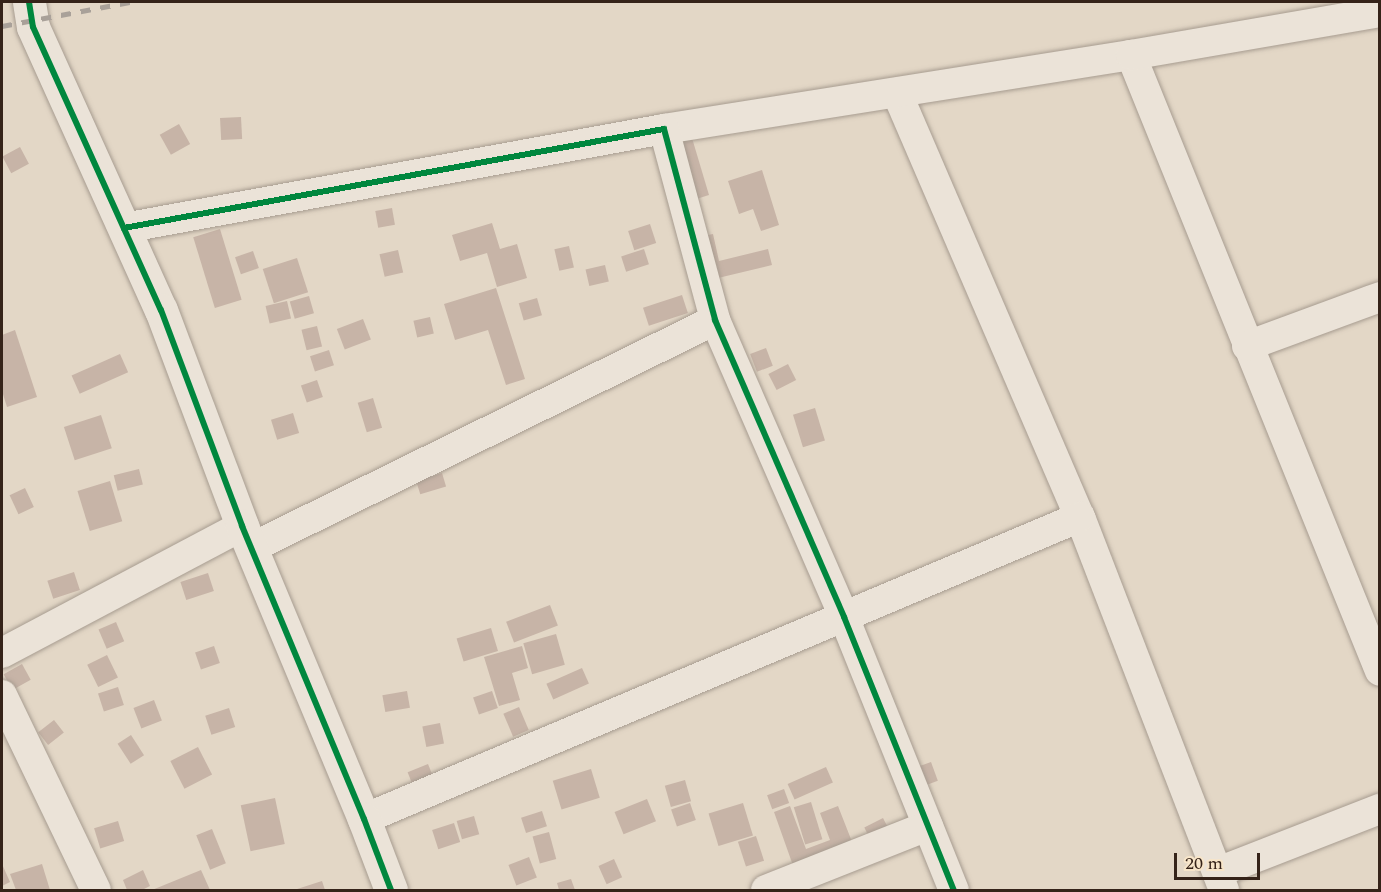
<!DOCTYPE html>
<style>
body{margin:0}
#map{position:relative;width:1381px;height:892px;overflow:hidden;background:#e3d7c6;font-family:Spectral,serif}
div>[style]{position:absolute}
.building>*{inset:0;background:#c7b4a7;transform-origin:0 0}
.roads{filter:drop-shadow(0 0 2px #a79c90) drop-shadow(0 0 2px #a79c90)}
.minor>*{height:30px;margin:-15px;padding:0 15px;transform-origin:15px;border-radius:15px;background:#ebe3d8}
.tertiary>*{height:33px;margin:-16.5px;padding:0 16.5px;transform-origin:16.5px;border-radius:16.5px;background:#ebe3d8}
.rail>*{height:4.5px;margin-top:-2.25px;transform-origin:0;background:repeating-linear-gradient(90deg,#a9a199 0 10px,transparent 0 20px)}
.cycleway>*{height:6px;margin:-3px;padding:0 3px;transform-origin:3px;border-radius:3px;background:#00873e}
span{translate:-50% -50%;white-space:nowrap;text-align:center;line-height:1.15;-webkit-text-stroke:4.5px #f7e5c9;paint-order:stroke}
.frame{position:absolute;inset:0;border:3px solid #352319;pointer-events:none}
.scale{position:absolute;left:1174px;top:853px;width:86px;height:27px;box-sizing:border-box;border:3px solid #352319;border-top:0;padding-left:8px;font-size:18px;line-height:21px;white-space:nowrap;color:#352319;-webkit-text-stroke:4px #f7e5c9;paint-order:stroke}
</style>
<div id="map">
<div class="building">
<i style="left:241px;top:117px;width:22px;height:21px;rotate:87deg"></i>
<i style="left:179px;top:124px;width:23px;height:22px;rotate:61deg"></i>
<i style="clip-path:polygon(692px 138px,709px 195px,690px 201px,660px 147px)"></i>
<i style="left:20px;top:147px;width:19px;height:20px;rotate:62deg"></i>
<i style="clip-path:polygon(762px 170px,779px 225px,761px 231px,753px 209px,739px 214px,728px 181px)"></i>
<i style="left:392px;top:208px;width:17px;height:17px;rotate:80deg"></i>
<i style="clip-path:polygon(492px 223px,500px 249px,517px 244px,527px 278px,497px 287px,487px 253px,460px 261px,452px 235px)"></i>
<i style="left:650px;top:224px;width:20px;height:23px;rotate:72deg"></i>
<i style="left:220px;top:229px;width:74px;height:28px;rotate:73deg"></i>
<i style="clip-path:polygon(713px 234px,719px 261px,768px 249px,772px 265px,718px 278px,708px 235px)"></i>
<i style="left:569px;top:246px;width:22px;height:15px;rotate:77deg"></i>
<i style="left:644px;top:249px;width:16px;height:24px;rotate:72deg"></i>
<i style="left:398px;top:250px;width:23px;height:19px;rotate:77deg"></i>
<i style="left:253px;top:251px;width:18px;height:19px;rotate:71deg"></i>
<i style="left:297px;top:258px;width:36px;height:36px;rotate:72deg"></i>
<i style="left:605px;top:265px;width:17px;height:20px;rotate:77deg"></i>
<i style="clip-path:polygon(496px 288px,525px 379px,506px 385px,488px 330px,455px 340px,444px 304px)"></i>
<i style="left:682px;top:295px;width:19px;height:41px;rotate:72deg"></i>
<i style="left:309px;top:296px;width:18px;height:20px;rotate:74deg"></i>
<i style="left:537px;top:298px;width:18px;height:19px;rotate:74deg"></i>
<i style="left:287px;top:301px;width:18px;height:22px;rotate:77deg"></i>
<i style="left:430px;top:317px;width:17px;height:17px;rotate:77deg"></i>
<i style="left:363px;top:319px;width:22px;height:28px;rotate:69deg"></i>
<i style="left:317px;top:326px;width:21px;height:16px;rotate:76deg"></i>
<i style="clip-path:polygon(15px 330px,37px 397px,7px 407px,2px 391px,2px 335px)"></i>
<i style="left:766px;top:348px;width:19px;height:17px;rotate:69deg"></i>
<i style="left:329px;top:350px;width:16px;height:20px;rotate:72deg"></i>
<i style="left:120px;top:354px;width:20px;height:53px;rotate:66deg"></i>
<i style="left:788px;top:364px;width:18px;height:22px;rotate:63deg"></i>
<i style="left:317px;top:380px;width:18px;height:17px;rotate:71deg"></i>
<i style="left:373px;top:398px;width:31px;height:16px;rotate:73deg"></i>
<i style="left:815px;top:408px;width:34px;height:23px;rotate:73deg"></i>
<i style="left:293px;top:413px;width:21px;height:23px;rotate:73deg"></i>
<i style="left:101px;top:415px;width:35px;height:39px;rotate:72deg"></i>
<i style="left:139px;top:469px;width:16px;height:26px;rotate:76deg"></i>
<i style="left:442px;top:473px;width:14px;height:27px;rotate:73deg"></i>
<i style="left:110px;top:481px;width:42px;height:34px;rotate:73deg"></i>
<i style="left:25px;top:488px;width:21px;height:17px;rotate:65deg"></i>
<i style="left:74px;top:572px;width:19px;height:28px;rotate:72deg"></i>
<i style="left:208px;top:573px;width:19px;height:29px;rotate:72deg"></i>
<i style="left:550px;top:605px;width:22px;height:47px;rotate:69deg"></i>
<i style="left:116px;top:622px;width:21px;height:19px;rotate:67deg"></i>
<i style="left:491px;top:628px;width:24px;height:36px;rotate:73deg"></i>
<i style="left:556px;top:634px;width:32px;height:34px;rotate:74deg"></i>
<i style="left:214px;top:646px;width:18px;height:20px;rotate:71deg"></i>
<i style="clip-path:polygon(522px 646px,528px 668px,512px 673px,520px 700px,499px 706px,484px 657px)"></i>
<i style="left:107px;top:655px;width:25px;height:22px;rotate:64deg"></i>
<i style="left:22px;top:664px;width:18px;height:21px;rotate:61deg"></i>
<i style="left:582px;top:668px;width:17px;height:39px;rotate:66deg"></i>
<i style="left:118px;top:687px;width:19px;height:21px;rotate:72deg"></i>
<i style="left:407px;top:691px;width:17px;height:25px;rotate:80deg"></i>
<i style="left:492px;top:691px;width:18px;height:20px;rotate:71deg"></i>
<i style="left:154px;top:700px;width:22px;height:22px;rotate:69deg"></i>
<i style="left:519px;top:707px;width:25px;height:17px;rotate:67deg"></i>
<i style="left:229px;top:708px;width:20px;height:25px;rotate:72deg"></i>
<i style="left:54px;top:720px;width:16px;height:20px;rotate:52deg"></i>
<i style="left:440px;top:723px;width:21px;height:18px;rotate:79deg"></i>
<i style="left:131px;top:735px;width:24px;height:16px;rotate:57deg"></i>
<i style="left:198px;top:747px;width:31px;height:31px;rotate:63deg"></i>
<i style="left:931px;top:762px;width:20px;height:20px;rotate:70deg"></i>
<i style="left:428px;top:764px;width:18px;height:22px;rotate:68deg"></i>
<i style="left:826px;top:767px;width:17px;height:42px;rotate:66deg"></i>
<i style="left:591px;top:769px;width:30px;height:40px;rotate:73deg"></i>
<i style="left:685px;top:780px;width:22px;height:21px;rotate:74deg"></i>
<i style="left:784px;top:789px;width:15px;height:18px;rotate:70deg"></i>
<i style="left:275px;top:798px;width:47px;height:35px;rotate:78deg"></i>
<i style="left:647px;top:799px;width:24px;height:35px;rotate:68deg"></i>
<i style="left:811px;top:802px;width:39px;height:18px;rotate:73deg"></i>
<i style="left:690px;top:803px;width:18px;height:20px;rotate:71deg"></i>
<i style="left:743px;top:803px;width:34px;height:36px;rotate:73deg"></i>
<i style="clip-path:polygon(790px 806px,806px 849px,830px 840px,820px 813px,838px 806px,856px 852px,796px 874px,774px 812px)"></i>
<i style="left:542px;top:811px;width:16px;height:22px;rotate:72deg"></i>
<i style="left:474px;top:816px;width:19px;height:18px;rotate:74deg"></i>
<i style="left:883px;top:818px;width:16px;height:21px;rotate:63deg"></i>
<i style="left:118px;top:821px;width:21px;height:25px;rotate:73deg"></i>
<i style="left:454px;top:823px;width:20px;height:23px;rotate:72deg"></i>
<i style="left:212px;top:829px;width:37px;height:17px;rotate:68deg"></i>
<i style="left:549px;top:832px;width:28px;height:17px;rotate:75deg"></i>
<i style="left:756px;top:836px;width:26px;height:19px;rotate:72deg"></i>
<i style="left:529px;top:857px;width:22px;height:22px;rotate:69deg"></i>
<i style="left:614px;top:859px;width:20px;height:17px;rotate:66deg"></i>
<i style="clip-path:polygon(2px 864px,10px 882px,2px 886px)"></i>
<i style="clip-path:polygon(42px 864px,50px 890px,16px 890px,10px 874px)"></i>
<i style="clip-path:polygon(143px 870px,150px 886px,142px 890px,127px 890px,123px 880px)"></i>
<i style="clip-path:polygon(201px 870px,210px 890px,152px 890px)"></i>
<i style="clip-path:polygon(571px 879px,575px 890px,559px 890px,557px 883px)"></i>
<i style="clip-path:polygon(322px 881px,325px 890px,294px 890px)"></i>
</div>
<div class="roads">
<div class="minor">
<i style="left:1131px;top:55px;width:664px;rotate:67.99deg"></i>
<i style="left:897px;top:93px;width:462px;rotate:66.7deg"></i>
<i style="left:1080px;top:517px;width:400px;rotate:68.9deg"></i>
<i style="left:664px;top:129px;width:473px;rotate:-9deg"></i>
<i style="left:1131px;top:55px;width:253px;rotate:-9.8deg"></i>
<i style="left:124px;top:228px;width:549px;rotate:-10.39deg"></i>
<i style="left:664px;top:129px;width:198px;rotate:75deg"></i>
<i style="left:715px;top:320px;width:324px;rotate:66.5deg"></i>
<i style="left:844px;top:617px;width:294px;rotate:68.1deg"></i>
<i style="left:1247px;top:346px;width:142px;rotate:-20.2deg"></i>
<i style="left:251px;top:548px;width:517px;rotate:-26.17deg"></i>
<i style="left:2px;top:653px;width:272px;rotate:-27.9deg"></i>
<i style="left:2px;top:695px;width:216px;rotate:64.3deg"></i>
<i style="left:364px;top:819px;width:777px;rotate:-22.87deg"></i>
<i style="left:1218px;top:872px;width:174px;rotate:-21.3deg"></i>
<i style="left:766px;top:890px;width:174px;rotate:-21.6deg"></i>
</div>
<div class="tertiary">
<i style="left:29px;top:2px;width:25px;rotate:81deg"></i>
<i style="left:33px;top:27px;width:311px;rotate:65.7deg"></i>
<i style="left:161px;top:310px;width:231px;rotate:69.4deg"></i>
<i style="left:242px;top:526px;width:317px;rotate:67.4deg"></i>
<i style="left:364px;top:819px;width:76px;rotate:69.2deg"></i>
</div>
</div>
<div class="rail">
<i style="left:2px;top:26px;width:130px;rotate:-10.6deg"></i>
</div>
<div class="cycleway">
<i style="left:29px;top:2px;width:25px;rotate:81deg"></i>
<i style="left:33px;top:27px;width:311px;rotate:65.7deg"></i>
<i style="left:161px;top:310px;width:231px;rotate:69.4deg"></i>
<i style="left:242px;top:526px;width:317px;rotate:67.4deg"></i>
<i style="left:364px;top:819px;width:76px;rotate:69.2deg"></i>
<i style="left:124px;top:228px;width:549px;rotate:-10.39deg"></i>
<i style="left:664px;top:129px;width:198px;rotate:75deg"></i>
<i style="left:715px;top:320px;width:324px;rotate:66.5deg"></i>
<i style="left:844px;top:617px;width:294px;rotate:68.1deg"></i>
</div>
<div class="frame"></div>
<div class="scale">20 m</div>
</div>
